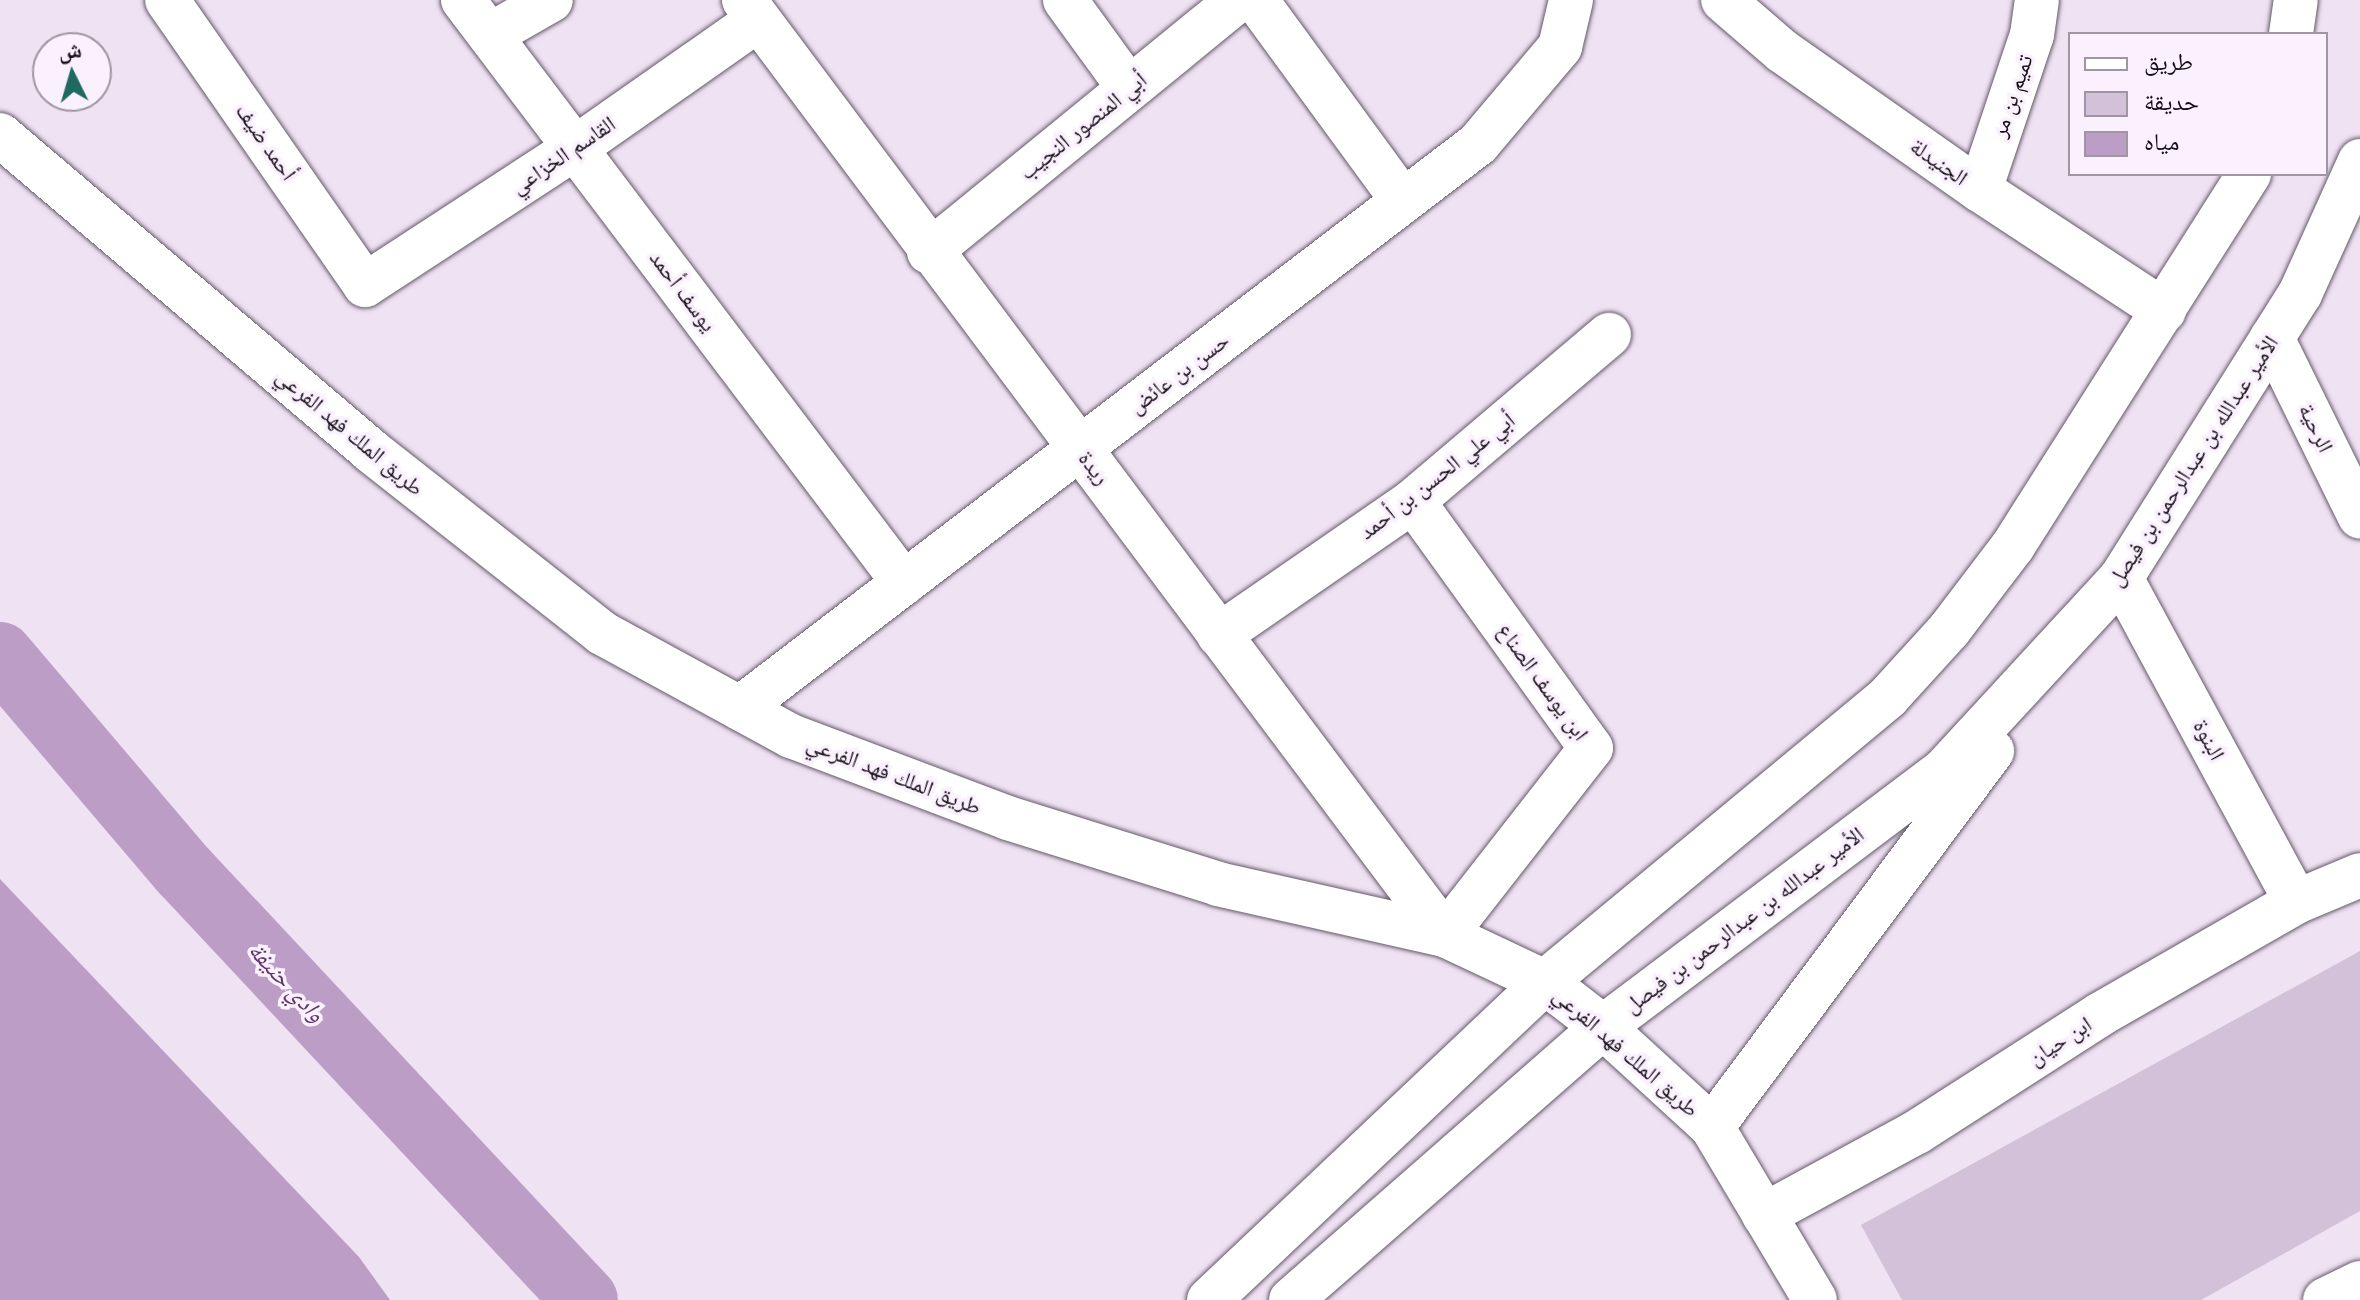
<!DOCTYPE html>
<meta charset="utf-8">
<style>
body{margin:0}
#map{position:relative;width:2360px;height:1300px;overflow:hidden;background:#efe2f3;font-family:Lora,"Noto Naskh Arabic",serif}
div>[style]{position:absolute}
.green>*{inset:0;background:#d3c0d9}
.water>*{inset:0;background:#bc9dc6}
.river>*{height:66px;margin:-33px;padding:0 33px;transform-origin:33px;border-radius:33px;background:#bc9dc6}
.roads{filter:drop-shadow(0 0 2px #645968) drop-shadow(0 0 2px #645968)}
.minor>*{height:44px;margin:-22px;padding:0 22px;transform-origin:22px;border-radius:22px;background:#fff}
.major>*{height:44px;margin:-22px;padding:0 22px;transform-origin:22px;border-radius:22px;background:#fff}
.highway>*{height:44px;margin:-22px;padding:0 22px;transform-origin:22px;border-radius:22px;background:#fff}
span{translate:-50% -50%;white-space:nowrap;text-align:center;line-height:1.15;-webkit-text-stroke:7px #fbf0fe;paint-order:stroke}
.street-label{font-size:22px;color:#130f15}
.water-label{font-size:24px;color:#60386d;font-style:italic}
.legend{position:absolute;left:2068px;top:32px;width:260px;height:144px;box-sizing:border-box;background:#fbf0fe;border:2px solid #9e96a1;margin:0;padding:10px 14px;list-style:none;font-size:24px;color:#130f15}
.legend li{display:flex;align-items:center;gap:16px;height:40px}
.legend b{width:40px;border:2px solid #9e96a1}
.north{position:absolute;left:32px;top:32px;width:80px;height:80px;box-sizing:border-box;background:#fbf0fe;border:2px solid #9e96a1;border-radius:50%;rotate:355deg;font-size:22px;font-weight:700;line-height:32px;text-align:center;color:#130f15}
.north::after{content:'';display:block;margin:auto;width:28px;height:36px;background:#1f6961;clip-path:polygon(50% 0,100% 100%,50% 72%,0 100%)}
</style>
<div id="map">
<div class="green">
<i style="clip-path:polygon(2360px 951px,2360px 1211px,2201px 1300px,1902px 1300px,1861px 1225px)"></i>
</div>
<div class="water">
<i style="clip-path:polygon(0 879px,359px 1257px,390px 1300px,0 1300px)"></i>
</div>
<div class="river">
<i style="left:0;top:655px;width:284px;rotate:49.6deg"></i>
<i style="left:184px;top:871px;width:587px;rotate:46.93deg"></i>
</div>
<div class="roads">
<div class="minor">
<i style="left:167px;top:0;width:347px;rotate:55.2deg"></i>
<i style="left:365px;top:285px;width:251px;rotate:-33.1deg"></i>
<i style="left:575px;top:148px;width:223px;rotate:-35deg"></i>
<i style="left:463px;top:0;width:731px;rotate:52.89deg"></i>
<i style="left:744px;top:0;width:1169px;rotate:53.14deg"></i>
<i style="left:1445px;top:935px;width:237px;rotate:-52deg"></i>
<i style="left:1591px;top:748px;width:304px;rotate:-125.8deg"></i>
<i style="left:1065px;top:0;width:109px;rotate:54deg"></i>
<i style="left:1256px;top:0;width:249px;rotate:53.8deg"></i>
<i style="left:1723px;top:0;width:78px;rotate:40.8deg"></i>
<i style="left:1782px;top:51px;width:242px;rotate:35.1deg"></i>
<i style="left:1980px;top:190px;width:220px;rotate:33.3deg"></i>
<i style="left:490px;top:35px;width:70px;rotate:-29.8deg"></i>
<i style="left:1980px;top:190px;width:163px;rotate:-71.5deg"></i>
<i style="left:2032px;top:35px;width:35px;rotate:-82deg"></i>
<i style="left:929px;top:252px;width:399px;rotate:-39.2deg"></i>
<i style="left:2272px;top:338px;width:199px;rotate:63.8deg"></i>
<i style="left:2121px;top:578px;width:368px;rotate:61.6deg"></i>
<i style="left:1219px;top:635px;width:236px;rotate:-34.6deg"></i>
<i style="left:1413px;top:501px;width:257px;rotate:-40.3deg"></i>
<i style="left:740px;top:708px;width:929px;rotate:-37.39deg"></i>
<i style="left:1478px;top:144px;width:127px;rotate:-49.8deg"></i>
<i style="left:1560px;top:47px;width:48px;rotate:-76.8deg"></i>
<i style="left:1764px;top:1215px;width:174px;rotate:-28.5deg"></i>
<i style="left:1917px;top:1132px;width:216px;rotate:-32.7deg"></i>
<i style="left:2099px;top:1015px;width:227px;rotate:-29.8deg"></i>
<i style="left:2296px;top:902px;width:69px;rotate:-22.9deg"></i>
<i style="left:2325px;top:1300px;width:39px;rotate:-26deg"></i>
</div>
<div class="major">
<i style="left:2291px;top:34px;width:34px;rotate:-82deg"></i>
<i style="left:0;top:135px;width:487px;rotate:40.4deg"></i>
<i style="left:371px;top:451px;width:294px;rotate:38.2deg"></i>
<i style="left:602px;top:633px;width:215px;rotate:28.6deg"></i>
<i style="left:791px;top:736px;width:232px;rotate:20.7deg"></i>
<i style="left:1008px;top:818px;width:220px;rotate:17.4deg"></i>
<i style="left:1218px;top:884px;width:233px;rotate:12.7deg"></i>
<i style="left:1445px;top:935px;width:110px;rotate:25.2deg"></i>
<i style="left:1545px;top:982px;width:73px;rotate:37.8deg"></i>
<i style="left:1603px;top:1027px;width:148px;rotate:42.5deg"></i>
<i style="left:1712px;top:1127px;width:201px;rotate:59.2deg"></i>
<i style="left:1545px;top:982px;width:446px;rotate:-39.7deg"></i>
<i style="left:1888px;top:697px;width:91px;rotate:-47.7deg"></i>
<i style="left:1949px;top:630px;width:106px;rotate:-52.7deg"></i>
<i style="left:2013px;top:546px;width:441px;rotate:-57.6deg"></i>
<i style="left:1603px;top:1027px;width:427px;rotate:-37deg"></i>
<i style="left:1944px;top:770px;width:261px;rotate:-47.3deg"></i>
<i style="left:2121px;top:578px;width:336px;rotate:-57.8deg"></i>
<i style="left:2300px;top:294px;width:146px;rotate:-65.7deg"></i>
<i style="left:1712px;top:1127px;width:469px;rotate:-53.3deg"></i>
</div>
<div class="highway">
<i style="left:1209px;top:1300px;width:463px;rotate:-43.4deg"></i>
<i style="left:1291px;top:1300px;width:415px;rotate:-41.2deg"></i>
</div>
</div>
<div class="street-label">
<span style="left:2012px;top:96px;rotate:-71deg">تميم بن مر</span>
<span style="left:1083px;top:126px;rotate:-39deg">أبي المنصور النجيب</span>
<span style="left:266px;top:142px;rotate:55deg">أحمد ضيف</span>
<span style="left:563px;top:155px;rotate:-34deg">القاسم الخزاعي</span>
<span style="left:1939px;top:162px;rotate:35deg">الجنيدلة</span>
<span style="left:683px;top:291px;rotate:53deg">يوسف أحمد</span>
<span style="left:1179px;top:373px;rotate:-37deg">حسن بن عائض</span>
<span style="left:2316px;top:428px;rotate:64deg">الرحية</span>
<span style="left:350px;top:432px;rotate:40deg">طريق الملك فهد الفرعي</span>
<span style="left:2193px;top:461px;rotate:-57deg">الأمير عبدالله بن عبدالرحمن بن فيصل</span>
<span style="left:1094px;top:468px;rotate:53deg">ريدة</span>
<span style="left:1437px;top:476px;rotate:-38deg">أبي علي الحسن بن أحمد</span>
<span style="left:1543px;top:682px;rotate:54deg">ابن يوسف الصناع</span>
<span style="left:2209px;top:740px;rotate:62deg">البنوة</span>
<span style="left:894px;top:775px;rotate:21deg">طريق الملك فهد الفرعي</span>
<span style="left:1744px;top:920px;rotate:-37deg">الأمير عبدالله بن عبدالرحمن بن فيصل</span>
<span style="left:2060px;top:1041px;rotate:-33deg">ابن حيان</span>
<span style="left:1626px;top:1052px;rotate:41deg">طريق الملك فهد الفرعي</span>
</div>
<div class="water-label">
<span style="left:287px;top:982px;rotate:47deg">وادي حنيفة</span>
</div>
<ul class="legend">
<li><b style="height:10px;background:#fff"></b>طريق</li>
<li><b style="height:22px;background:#d3c0d9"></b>حديقة</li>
<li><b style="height:22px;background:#bc9dc6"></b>مياه</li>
</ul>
<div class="north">ش</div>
</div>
